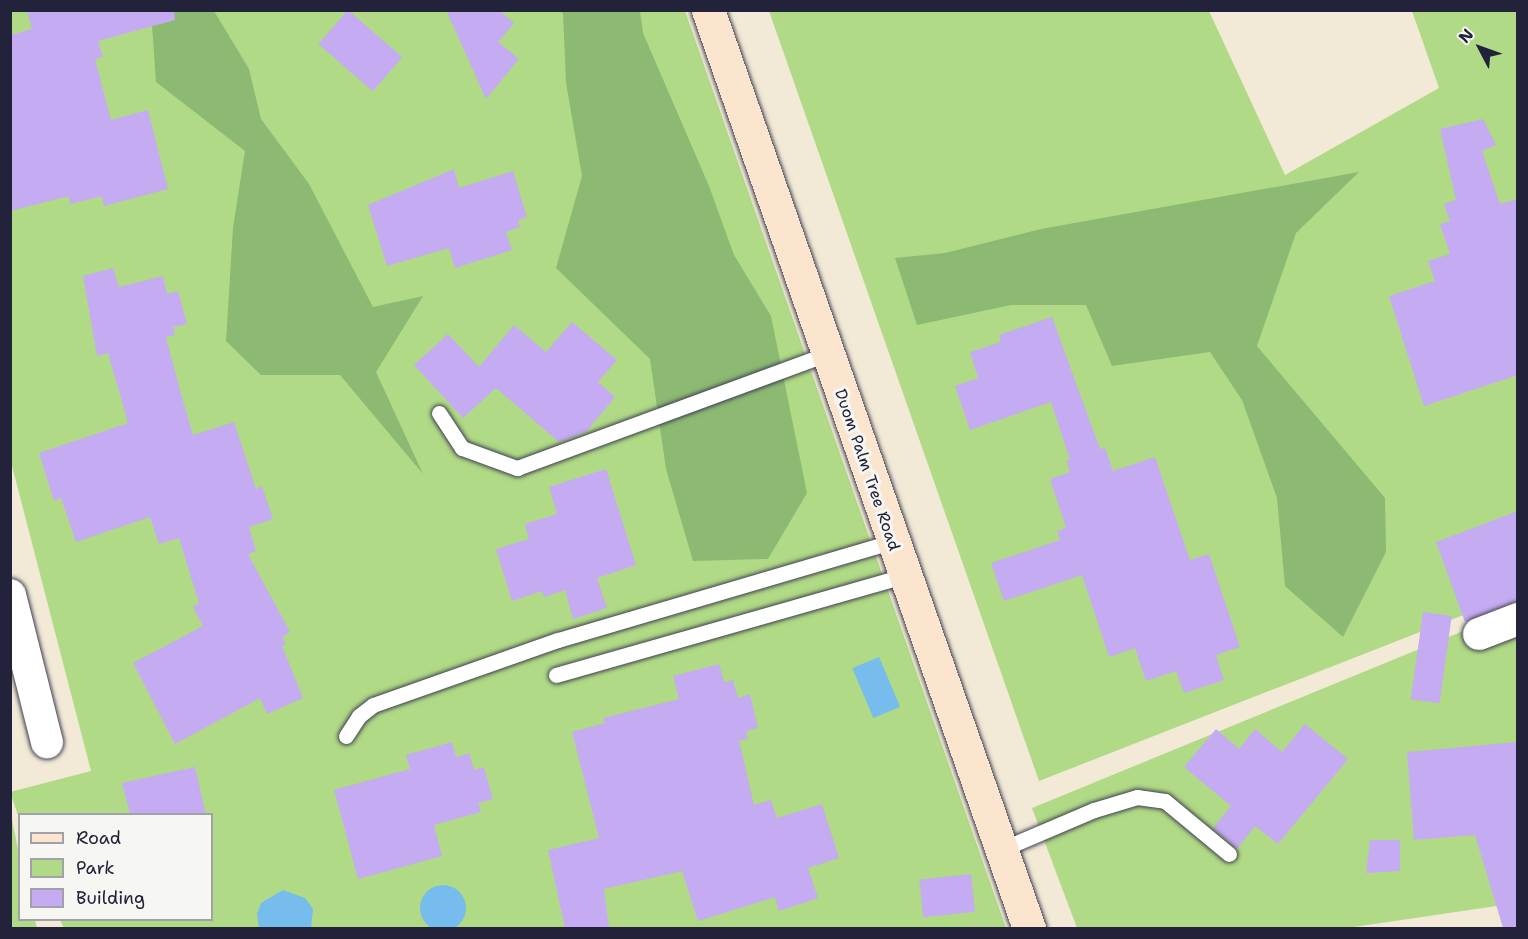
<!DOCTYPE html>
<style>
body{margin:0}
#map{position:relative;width:1528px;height:939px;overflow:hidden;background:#f2ead7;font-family:"Shantell Sans",sans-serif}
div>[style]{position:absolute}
.green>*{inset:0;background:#b0da85}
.forest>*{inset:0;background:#8cba72}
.water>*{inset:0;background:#76bced;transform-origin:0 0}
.round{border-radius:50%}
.building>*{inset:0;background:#c5abf1;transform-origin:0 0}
.roads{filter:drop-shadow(0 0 2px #414052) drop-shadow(0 0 2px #414052)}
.lane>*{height:15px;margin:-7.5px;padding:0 7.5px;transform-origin:7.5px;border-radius:7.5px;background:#fff}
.street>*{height:32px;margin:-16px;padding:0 16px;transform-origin:16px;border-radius:16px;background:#fff}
.secondary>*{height:33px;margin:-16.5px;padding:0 16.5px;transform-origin:16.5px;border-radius:16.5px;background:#fce5cf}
span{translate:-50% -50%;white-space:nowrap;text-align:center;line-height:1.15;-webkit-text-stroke:6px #f6f6f2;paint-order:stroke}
.street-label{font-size:16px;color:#22223b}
.frame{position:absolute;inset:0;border:12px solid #22223b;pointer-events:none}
.legend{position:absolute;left:18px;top:813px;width:195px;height:108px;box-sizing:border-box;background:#f6f6f2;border:2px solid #a1a1a9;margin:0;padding:8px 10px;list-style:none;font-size:18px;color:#22223b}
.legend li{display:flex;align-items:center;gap:12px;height:30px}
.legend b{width:30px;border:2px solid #a1a1a9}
.north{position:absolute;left:1450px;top:18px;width:60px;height:60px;-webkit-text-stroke:4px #f6f6f2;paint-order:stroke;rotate:311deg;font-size:16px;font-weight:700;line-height:24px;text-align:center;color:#22223b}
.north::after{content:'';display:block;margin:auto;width:21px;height:27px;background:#22223b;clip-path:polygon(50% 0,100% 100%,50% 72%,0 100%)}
</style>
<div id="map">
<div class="green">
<i style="clip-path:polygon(11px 11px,685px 11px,1006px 928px,64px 928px,60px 920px,212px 920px,212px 814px,20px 814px,19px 818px,11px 795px,10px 792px,91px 771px,11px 462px)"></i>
<i style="clip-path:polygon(769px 11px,1209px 11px,1285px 175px,1439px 88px,1412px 11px,1517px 11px,1517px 594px,1039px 781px)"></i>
<i style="clip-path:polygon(1517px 609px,1517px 903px,1347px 928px,1077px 928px,1032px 808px)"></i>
<i style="clip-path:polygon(11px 815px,19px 854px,20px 920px,35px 920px,37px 928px,11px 928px)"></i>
</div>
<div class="forest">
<i style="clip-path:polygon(151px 11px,214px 11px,249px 69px,261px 119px,309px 184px,373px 307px,423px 296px,376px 372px,423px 474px,340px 375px,261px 375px,226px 341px,233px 228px,245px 151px,156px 82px)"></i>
<i style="clip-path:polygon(559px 11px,640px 11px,643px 33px,709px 186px,734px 255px,771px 316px,807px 493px,768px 559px,693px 561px,666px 469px,650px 359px,556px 268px,582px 176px,566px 83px,563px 13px)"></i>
<i style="clip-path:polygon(1359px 172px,1296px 233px,1257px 346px,1385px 498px,1386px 552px,1343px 637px,1285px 586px,1277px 498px,1242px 400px,1210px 352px,1112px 366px,1086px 305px,1011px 305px,917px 325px,895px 258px,945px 253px,1041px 229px)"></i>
</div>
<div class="water">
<i style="left:879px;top:657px;width:54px;height:29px;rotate:67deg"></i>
<i class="round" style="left:420px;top:885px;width:46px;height:46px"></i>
<i style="clip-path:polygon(283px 890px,305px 898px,313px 909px,311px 928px,259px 928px,257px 914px,261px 903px)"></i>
</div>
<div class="building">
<i style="clip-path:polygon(27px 10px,174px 10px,175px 20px,98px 41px,103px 57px,95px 59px,111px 120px,148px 110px,168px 189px,104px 206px,102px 196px,70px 204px,69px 196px,10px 211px,10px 35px,32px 29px)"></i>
<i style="left:348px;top:10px;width:72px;height:45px;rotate:41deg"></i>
<i style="clip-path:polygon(446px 10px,499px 10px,514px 23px,498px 42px,519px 59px,486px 99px)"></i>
<i style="clip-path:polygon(1483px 119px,1496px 145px,1482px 151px,1500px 204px,1518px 199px,1518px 375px,1424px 406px,1389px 296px,1435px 281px,1428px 261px,1450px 254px,1440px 224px,1450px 221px,1444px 204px,1456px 200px,1440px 129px)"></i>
<i style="clip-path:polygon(454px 169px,459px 188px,513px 171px,527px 217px,518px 220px,520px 227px,506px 232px,512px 250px,455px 268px,449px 248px,387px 266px,368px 205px)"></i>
<i style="clip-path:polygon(113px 268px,119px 287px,163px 276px,167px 294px,178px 291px,187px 324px,173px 327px,175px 335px,166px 337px,181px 394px,193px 435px,234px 422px,256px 489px,262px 486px,273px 519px,249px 527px,256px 551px,248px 554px,290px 632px,282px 637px,286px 644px,282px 646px,303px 698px,267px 714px,260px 698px,175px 744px,133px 663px,203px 626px,193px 607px,199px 603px,179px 538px,159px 544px,150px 517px,76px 542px,61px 498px,54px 501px,39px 453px,128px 423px,108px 353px,97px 356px,83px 276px)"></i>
<i style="clip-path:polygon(1052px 317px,1100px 449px,1105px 448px,1113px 471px,1155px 457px,1190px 560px,1209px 554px,1240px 647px,1216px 655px,1224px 680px,1184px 693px,1176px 671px,1146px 681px,1135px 648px,1109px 657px,1082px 575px,1004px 601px,991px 563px,1060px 540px,1057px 531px,1066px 528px,1050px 479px,1070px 472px,1066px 461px,1070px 460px,1051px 402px,970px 430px,955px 386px,978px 378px,970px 352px,1001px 342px,999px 335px)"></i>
<i style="clip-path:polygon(572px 322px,617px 360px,598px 382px,615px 397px,586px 432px,559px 442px,496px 388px,463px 418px,414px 365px,448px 334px,479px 367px,514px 325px,546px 352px)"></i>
<i style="clip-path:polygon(606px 469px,636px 565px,597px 578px,607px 608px,573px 619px,565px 590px,544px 597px,542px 591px,512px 601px,496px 549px,529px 539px,525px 524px,557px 514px,549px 487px)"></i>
<i style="clip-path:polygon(1518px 511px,1518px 601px,1465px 622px,1436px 542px)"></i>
<i style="left:1423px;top:612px;width:29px;height:88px;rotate:8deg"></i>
<i style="clip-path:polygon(719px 664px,724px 682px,733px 680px,738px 698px,750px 694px,758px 728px,746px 731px,748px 739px,739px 740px,754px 805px,771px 800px,777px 818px,822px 804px,839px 858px,808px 868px,818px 898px,779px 911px,775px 897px,698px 921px,682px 871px,604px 889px,609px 928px,565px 928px,548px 850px,599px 838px,572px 732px,605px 723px,603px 718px,679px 699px,673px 676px)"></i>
<i style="clip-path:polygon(1305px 724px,1348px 759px,1278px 844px,1255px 826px,1237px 849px,1213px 828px,1231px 806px,1184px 767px,1216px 729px,1239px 749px,1255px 729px,1282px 752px)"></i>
<i style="clip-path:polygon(452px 742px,456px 757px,469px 753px,474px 770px,484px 767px,493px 799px,478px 803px,481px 812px,434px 825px,442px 856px,358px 879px,334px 790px,410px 769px,406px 755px)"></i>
<i style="clip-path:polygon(1518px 742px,1518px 928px,1503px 928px,1475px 835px,1414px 840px,1407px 752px)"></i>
<i style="clip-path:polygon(195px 767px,206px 814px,130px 814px,122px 783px)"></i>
<i style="clip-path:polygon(1370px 840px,1400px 840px,1400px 871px,1366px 873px)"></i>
<i style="left:971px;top:874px;width:38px;height:52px;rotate:84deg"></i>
</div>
<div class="roads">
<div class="lane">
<i style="left:439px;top:413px;width:42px;rotate:56.7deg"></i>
<i style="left:462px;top:448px;width:59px;rotate:20deg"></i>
<i style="left:517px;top:468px;width:330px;rotate:-20.2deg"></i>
<i style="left:556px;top:675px;width:362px;rotate:-15.9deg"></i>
<i style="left:346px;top:736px;width:24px;rotate:-57deg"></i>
<i style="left:359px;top:716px;width:18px;rotate:-38deg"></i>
<i style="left:373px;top:705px;width:196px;rotate:-19.4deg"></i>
<i style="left:558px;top:640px;width:348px;rotate:-16.4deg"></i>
<i style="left:1000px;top:850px;width:102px;rotate:-23.1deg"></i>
<i style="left:1094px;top:810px;width:45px;rotate:-16.8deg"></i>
<i style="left:1137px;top:797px;width:28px;rotate:8deg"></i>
<i style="left:1165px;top:801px;width:83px;rotate:39.6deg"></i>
</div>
<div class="street">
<i style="left:10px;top:595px;width:152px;rotate:75.9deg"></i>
<i style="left:1479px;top:634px;width:42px;rotate:-21deg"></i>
</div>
<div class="secondary">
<i style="left:708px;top:10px;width:973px;rotate:70.73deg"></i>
</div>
</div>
<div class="street-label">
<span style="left:867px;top:470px;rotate:71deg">Duom Palm Tree Road</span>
</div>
<div class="frame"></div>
<ul class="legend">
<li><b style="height:8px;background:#fce5cf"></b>Road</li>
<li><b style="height:16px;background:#b0da85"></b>Park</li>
<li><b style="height:16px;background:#c5abf1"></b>Building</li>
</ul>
<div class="north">N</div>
</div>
